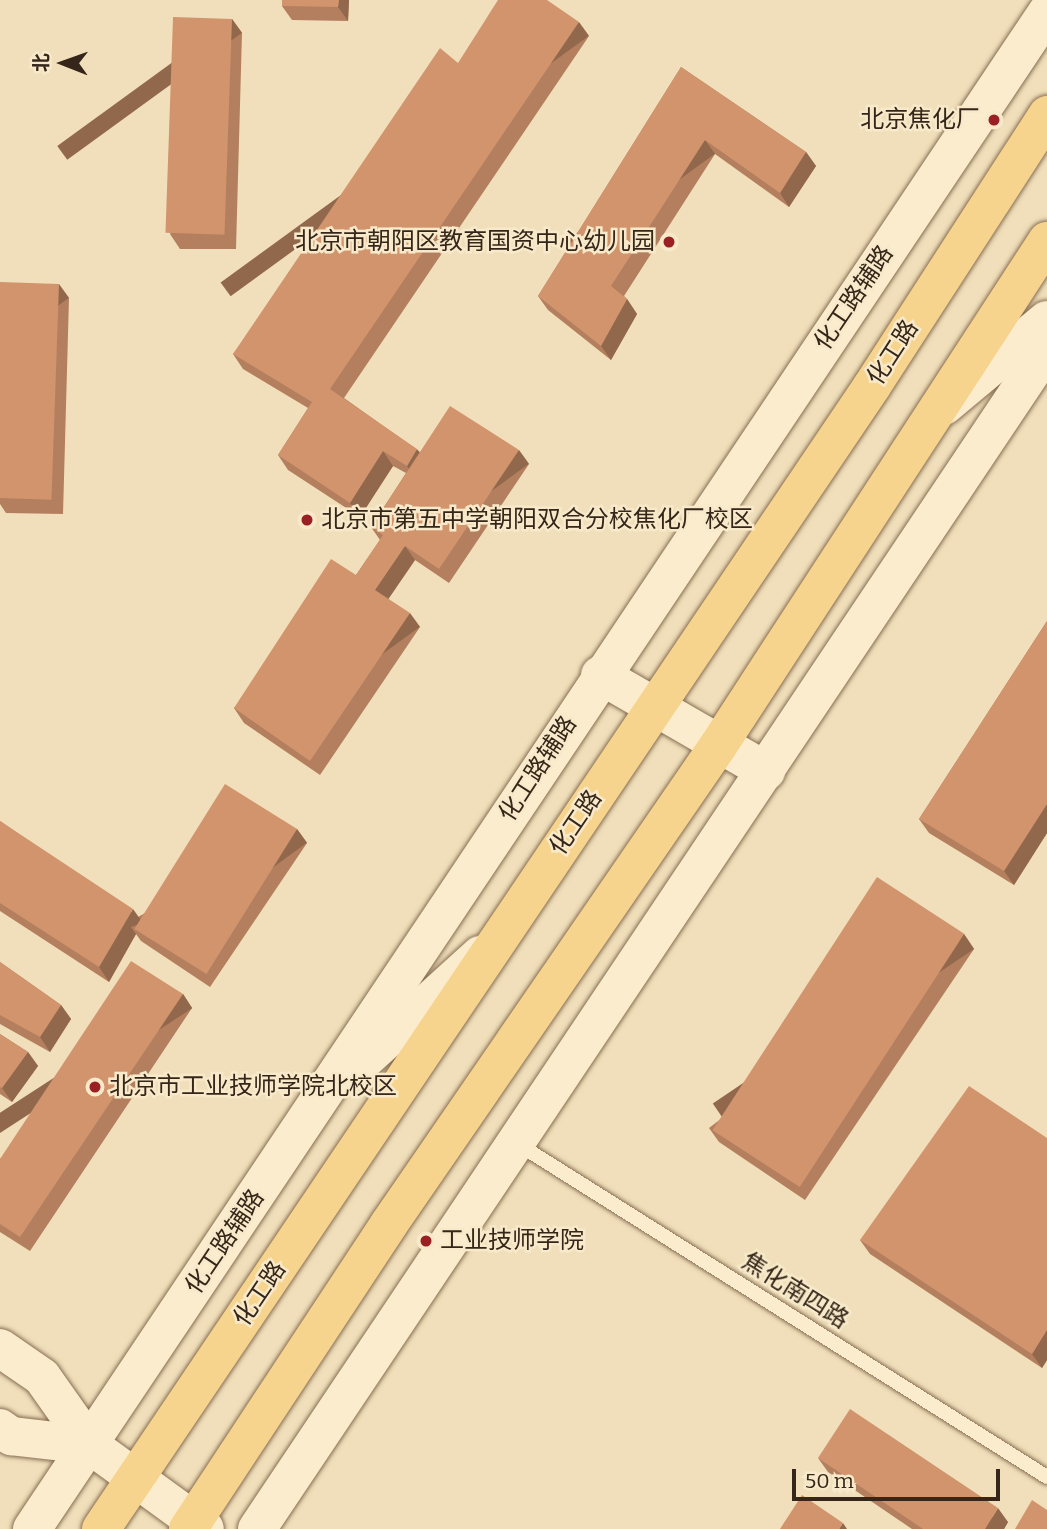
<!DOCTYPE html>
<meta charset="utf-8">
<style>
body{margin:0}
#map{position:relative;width:1047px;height:1529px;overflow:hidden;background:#f0dfba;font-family:Bitter,"Noto Sans SC",serif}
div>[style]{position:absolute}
.roads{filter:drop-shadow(0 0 2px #876e53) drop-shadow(0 0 2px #876e53)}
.lane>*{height:14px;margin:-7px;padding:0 7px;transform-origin:7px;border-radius:7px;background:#fbeccd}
.secondary>*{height:38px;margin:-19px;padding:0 19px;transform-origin:19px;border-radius:19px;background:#fbeccd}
.primary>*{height:38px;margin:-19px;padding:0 19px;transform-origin:19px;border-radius:19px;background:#f7d48d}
.wall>*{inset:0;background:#b47f5e}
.shaded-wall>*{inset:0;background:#92684c;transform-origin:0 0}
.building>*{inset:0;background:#d1946d;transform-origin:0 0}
.dots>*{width:19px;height:19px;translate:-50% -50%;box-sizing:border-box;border:4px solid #f7e9c9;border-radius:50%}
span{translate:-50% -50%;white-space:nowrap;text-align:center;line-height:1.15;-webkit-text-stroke:5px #f7e9c9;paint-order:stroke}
.poi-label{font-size:24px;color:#352619}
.right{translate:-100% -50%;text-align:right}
.left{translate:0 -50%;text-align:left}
.street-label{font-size:24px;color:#352619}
.north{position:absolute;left:28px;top:28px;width:70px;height:70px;-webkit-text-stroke:5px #f7e9c9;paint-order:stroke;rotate:271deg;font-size:19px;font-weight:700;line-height:28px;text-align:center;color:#352619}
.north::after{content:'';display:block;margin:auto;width:24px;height:32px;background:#352619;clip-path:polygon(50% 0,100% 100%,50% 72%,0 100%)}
.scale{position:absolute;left:792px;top:1469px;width:208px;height:32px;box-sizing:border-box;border:4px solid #352619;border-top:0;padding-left:9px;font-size:21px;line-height:24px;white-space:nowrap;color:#352619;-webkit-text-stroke:5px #f7e9c9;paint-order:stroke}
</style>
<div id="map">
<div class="roads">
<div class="lane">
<i style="left:518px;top:1144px;width:625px;rotate:32.19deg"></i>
</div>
<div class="secondary">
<i style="left:944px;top:406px;width:134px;rotate:-39.9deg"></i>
<i style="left:600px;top:675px;width:192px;rotate:30deg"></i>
<i style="left:361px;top:1063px;width:161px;rotate:-42.2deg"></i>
<i style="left:0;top:1348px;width:51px;rotate:34.6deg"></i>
<i style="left:42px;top:1377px;width:83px;rotate:54.8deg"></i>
<i style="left:90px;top:1445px;width:142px;rotate:36.1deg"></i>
<i style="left:0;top:1428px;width:14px;rotate:36deg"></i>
<i style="left:11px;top:1436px;width:80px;rotate:6.5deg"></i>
<i style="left:32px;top:1529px;width:1825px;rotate:-56.21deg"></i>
<i style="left:257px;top:1529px;width:1420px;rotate:-56.2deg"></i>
</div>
<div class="primary">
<i style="left:101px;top:1529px;width:1379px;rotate:-56deg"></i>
<i style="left:872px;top:386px;width:323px;rotate:-57.1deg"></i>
<i style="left:188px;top:1529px;width:365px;rotate:-56.6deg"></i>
<i style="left:389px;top:1224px;width:580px;rotate:-55.46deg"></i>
<i style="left:718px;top:746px;width:603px;rotate:-56.92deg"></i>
</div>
</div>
<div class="wall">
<i style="clip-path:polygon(282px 0,349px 0,348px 21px,292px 20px,282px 6px)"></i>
<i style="clip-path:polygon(232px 19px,242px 33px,236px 249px,180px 249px,170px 234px)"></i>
<i style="clip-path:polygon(589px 36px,344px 398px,420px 452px,529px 464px,449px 583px,415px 560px,388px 599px,420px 627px,320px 775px,244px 723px,234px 708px,356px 575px,380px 540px,371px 527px,406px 473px,393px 466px,360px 517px,288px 470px,278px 455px,308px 408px,243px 369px,233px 354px,458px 63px)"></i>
<i style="clip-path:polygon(681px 67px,806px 152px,816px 166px,789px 207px,715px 154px,624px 296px,627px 299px,637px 314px,611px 360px,548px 310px,538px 296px)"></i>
<i style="clip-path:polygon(0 285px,69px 298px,63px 514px,6px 513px,0 504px)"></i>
<i style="clip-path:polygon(1047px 621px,1047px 833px,1014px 885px,929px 833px,919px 819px)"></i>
<i style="clip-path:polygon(0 821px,138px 917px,297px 829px,307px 843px,210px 987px,141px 941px,136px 934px,109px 982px,0 911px)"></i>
<i style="clip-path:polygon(964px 934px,974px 949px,805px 1200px,719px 1142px,709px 1128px)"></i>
<i style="clip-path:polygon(0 962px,61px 1005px,71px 1019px,50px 1052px,0 1024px)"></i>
<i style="clip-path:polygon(183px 994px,192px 1008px,30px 1251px,0 1232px,0 1159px)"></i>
<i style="clip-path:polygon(0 1034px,28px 1052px,38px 1066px,12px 1102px,0 1094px)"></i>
<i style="clip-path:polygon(1047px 1138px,1047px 1360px,1042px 1368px,870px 1254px,860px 1240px)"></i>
<i style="clip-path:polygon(818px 1458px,1008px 1522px,1004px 1529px,912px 1529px,828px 1472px)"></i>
</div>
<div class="shaded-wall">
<i style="clip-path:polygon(339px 0,349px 0,348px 21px,338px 7px)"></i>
<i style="left:232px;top:19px;width:17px;height:216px;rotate:54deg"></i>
<i style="left:579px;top:22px;width:17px;height:443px;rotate:54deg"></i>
<i style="left:705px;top:140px;width:17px;height:174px;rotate:54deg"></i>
<i style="clip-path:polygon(806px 152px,816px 166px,789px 207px,780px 193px)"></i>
<i style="left:59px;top:284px;width:17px;height:216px;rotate:54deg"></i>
<i style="clip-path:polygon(627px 299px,637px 314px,611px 360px,601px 346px)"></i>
<i style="clip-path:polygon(417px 449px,427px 463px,417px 480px,407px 466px)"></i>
<i style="left:519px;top:450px;width:17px;height:143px;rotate:54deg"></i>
<i style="clip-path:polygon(383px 451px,393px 466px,360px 517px,350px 503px)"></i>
<i style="clip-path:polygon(405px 546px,415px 560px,385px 604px,375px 590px)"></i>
<i style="left:410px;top:613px;width:17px;height:179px;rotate:54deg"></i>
<i style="clip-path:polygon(1047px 804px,1047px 833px,1014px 885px,1004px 871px)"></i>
<i style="left:297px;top:829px;width:17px;height:174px;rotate:54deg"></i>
<i style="clip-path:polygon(133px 909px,143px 923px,131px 927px,136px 934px,109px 982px,99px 967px)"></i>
<i style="left:964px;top:934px;width:18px;height:303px;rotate:56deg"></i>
<i style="left:183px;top:994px;width:17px;height:293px;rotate:57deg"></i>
<i style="clip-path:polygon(61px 1005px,71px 1019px,50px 1052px,40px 1037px)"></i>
<i style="clip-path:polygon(28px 1052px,38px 1066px,12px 1102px,2px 1088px)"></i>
<i style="clip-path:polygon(1047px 1330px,1047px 1360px,1042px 1368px,1032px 1354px)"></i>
<i style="clip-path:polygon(998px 1508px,1008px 1522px,1004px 1529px,985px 1529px)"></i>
<i style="clip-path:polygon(843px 1523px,847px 1529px,839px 1529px)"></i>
</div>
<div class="building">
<i style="clip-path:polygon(282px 0,339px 0,338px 7px,282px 6px)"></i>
<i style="clip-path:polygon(498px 0,547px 0,579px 22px,330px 389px,417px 449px,407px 466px,383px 451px,350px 503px,278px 455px,312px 402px,233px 354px,440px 48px,458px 63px)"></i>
<i style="left:232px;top:19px;width:216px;height:59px;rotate:92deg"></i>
<i style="clip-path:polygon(681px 67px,806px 152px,780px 193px,705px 140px,611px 286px,627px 299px,601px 346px,538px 296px)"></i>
<i style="left:59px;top:284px;width:216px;height:59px;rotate:92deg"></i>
<i style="clip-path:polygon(450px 406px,519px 450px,439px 569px,405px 546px,375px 590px,410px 613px,310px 761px,234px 708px,331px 559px,356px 575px,383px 535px,371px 527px)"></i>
<i style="clip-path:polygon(1047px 621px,1047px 804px,1004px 871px,919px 819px)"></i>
<i style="left:225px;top:784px;width:85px;height:171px;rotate:32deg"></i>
<i style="clip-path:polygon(0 821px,133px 909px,99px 967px,0 903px)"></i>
<i style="left:877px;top:877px;width:104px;height:302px;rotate:33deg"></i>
<i style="clip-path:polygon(131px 961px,183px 994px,20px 1237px,0 1224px,0 1159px)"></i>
<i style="clip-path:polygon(0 962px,61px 1005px,40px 1037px,0 1015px)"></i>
<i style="clip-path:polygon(0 1034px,28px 1052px,2px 1088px,0 1087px)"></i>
<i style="clip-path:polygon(969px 1086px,1047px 1138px,1047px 1330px,1032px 1354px,860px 1240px)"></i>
<i style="clip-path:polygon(850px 1409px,998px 1508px,985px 1529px,923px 1529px,818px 1458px)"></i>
<i style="clip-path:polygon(802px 1495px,843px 1523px,839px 1529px,780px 1529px)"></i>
<i style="clip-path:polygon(1032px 1500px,1047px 1510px,1047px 1529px,1015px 1529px)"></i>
</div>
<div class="dots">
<i style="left:994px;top:120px;background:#9a2023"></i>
<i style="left:669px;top:242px;background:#9a2023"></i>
<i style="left:307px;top:520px;background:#9a2023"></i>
<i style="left:95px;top:1087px;background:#9a2023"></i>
<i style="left:426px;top:1241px;background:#9a2023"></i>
</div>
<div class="poi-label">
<span class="right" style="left:980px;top:120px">北京焦化厂</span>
<span class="right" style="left:655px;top:242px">北京市朝阳区教育国资中心幼儿园</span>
<span class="left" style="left:321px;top:520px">北京市第五中学朝阳双合分校焦化厂校区</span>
<span class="left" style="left:109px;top:1087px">北京市工业技师学院北校区</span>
<span class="left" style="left:440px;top:1241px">工业技师学院</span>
</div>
<div class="street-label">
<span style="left:854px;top:298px;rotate:-56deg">化工路辅路</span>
<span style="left:893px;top:353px;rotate:-57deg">化工路</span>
<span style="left:538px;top:769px;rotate:-57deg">化工路辅路</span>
<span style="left:576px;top:823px;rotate:-56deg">化工路</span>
<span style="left:225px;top:1242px;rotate:-56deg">化工路辅路</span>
<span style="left:795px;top:1291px;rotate:32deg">焦化南四路</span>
<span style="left:260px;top:1294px;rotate:-56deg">化工路</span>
</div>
<div class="north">北</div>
<div class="scale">50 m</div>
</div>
